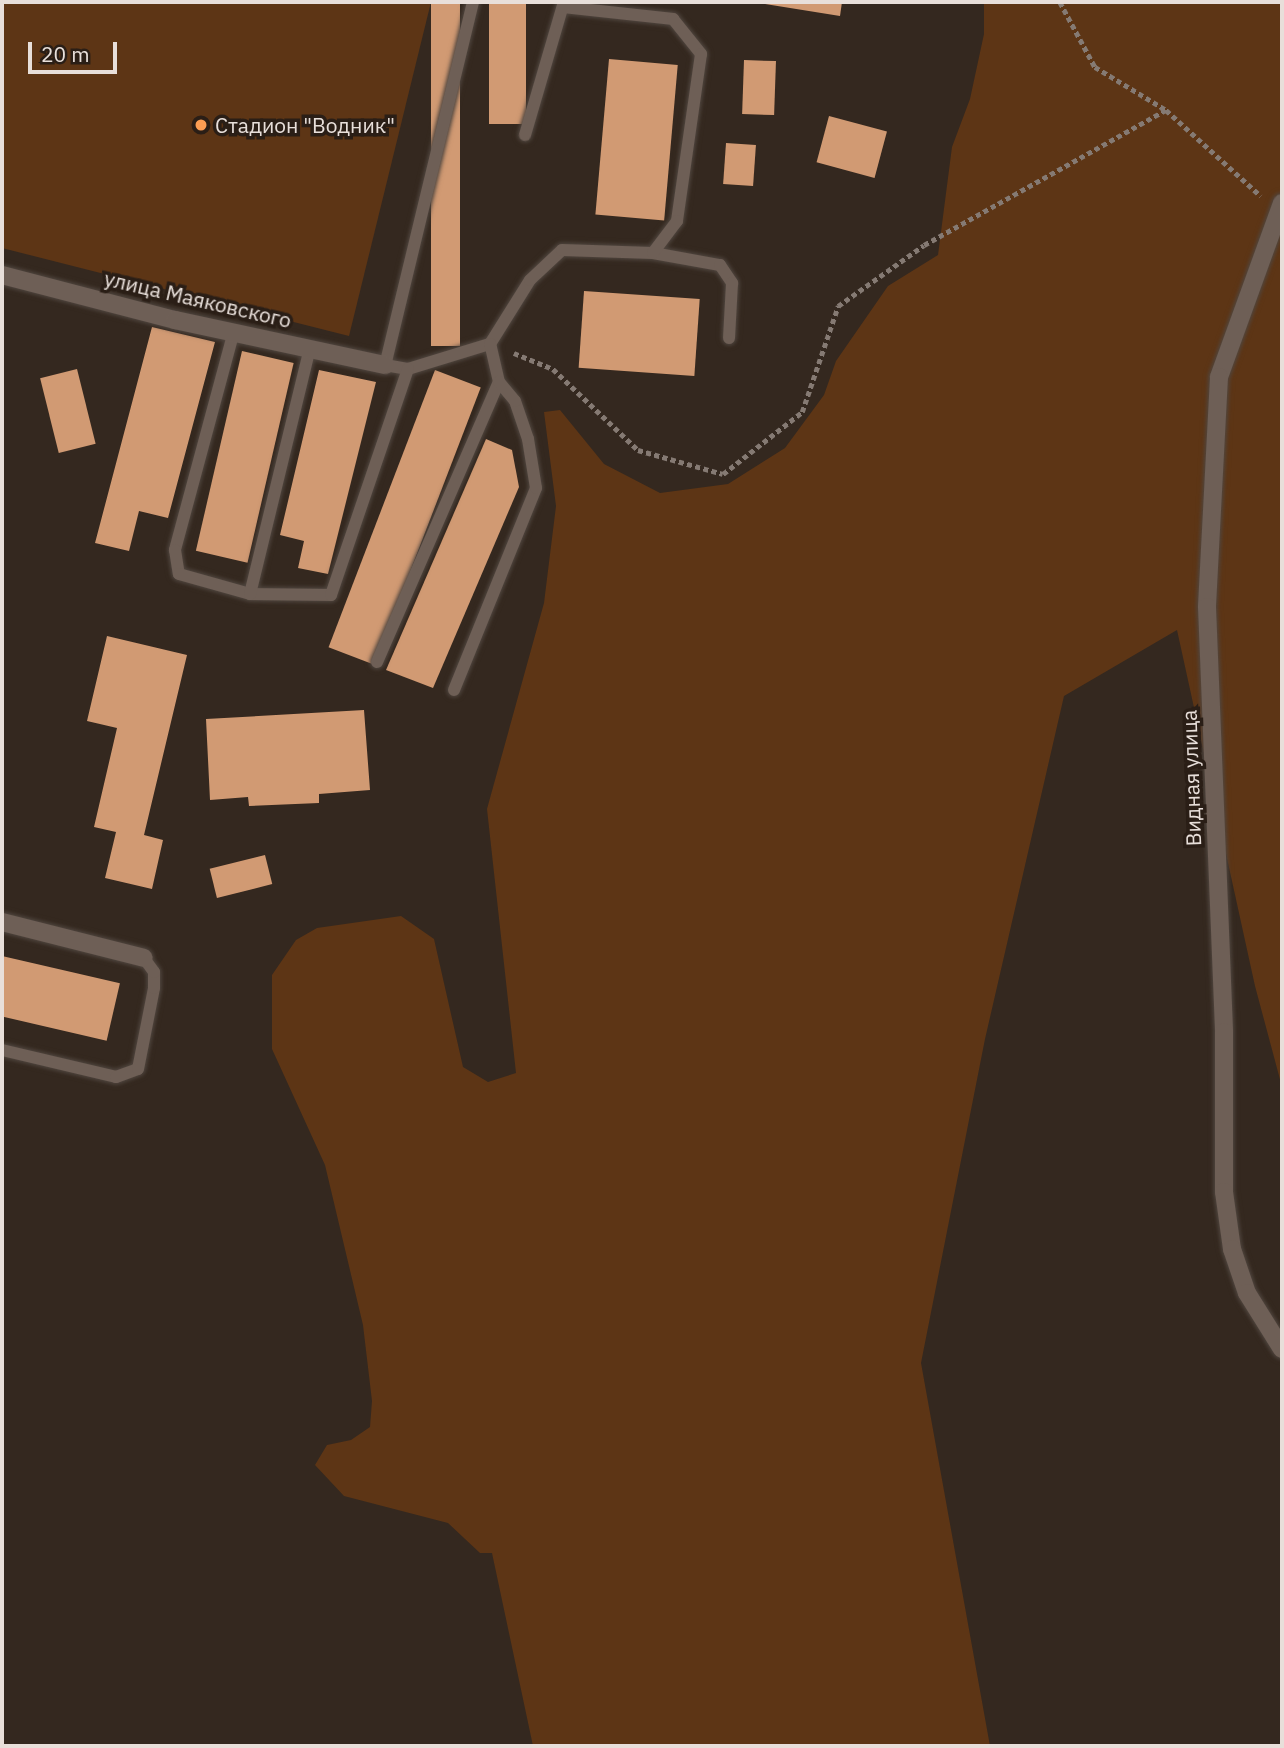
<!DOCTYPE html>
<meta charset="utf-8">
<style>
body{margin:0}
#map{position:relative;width:1284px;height:1748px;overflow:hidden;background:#34281f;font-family:"IBM Plex Sans",sans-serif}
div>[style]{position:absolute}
.green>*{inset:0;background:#5d3515}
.building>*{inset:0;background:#d19a73;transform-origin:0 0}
.path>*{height:4.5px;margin-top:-2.25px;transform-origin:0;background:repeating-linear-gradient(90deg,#857a73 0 5px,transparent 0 8.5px)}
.roads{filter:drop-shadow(0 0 2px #50463f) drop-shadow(0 0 2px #50463f)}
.service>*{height:12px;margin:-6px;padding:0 6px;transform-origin:6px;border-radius:6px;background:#6e5f56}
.minor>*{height:18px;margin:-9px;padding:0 9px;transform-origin:9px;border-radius:9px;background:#6e5f56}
.dots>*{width:19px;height:19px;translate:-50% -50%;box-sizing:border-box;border:4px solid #2a1e16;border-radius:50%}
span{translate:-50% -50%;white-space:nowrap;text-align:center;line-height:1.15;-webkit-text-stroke:7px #2a1e16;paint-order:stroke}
.poi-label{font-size:21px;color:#e8dfda}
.left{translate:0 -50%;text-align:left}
.street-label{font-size:21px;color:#e8dfda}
.frame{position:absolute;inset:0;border:4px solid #e8dfda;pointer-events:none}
.scale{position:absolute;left:28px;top:42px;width:89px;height:32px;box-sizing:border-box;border:4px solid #e8dfda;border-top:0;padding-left:9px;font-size:21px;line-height:24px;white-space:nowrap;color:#e8dfda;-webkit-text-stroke:5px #2a1e16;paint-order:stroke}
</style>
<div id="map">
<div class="green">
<i style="clip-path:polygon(2px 2px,431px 2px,349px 336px,2px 248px)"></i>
<i style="clip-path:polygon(984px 2px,1282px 2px,1282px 1087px,1255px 986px,1177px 630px,1064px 696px,985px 1039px,921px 1363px,990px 1746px,533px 1746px,492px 1553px,480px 1553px,448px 1523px,344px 1496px,315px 1465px,327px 1445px,351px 1440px,370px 1427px,372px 1401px,363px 1325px,325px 1165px,272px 1049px,272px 975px,296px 940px,317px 928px,401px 916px,434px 939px,463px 1067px,488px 1082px,516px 1073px,487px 809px,544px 603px,556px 506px,544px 412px,560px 410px,604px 464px,660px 493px,728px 484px,785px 448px,824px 395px,836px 361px,888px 286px,938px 255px,952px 147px,970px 99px,984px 34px)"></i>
</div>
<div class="building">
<i style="left:431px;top:2px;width:29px;height:344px"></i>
<i style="left:489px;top:2px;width:37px;height:122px"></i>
<i style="clip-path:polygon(752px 2px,842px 2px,840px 16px)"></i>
<i style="left:609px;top:59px;width:69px;height:156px;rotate:5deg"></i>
<i style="left:744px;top:60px;width:32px;height:54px;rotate:2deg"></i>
<i style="left:829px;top:116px;width:60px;height:48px;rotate:15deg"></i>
<i style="left:726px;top:143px;width:30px;height:41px;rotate:4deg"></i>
<i style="left:584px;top:291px;width:116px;height:77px;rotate:4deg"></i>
<i style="clip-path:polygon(152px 327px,215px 342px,168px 518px,139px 511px,129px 551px,95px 543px)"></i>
<i style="left:242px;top:351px;width:53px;height:205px;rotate:13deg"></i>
<i style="left:77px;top:369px;width:77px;height:38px;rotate:76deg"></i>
<i style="clip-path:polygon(319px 370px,376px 382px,328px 574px,298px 568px,304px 541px,280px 535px)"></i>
<i style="left:435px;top:370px;width:49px;height:297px;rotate:21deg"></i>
<i style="clip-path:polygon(486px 439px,512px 450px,519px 487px,433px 688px,386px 670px)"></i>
<i style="clip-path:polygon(107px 636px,187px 655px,144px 835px,163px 840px,152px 889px,105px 878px,116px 832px,94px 827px,117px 728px,87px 721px)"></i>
<i style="clip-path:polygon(364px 710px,370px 790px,319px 794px,319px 803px,249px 806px,248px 797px,210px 800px,206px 719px)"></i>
<i style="left:265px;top:855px;width:30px;height:57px;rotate:76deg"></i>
<i style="left:2px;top:956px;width:121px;height:59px;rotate:13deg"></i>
</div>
<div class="path">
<i style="left:1060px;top:2px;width:74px;rotate:61.7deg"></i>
<i style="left:1095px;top:67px;width:83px;rotate:31.2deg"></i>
<i style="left:514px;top:353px;width:42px;rotate:22.3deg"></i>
<i style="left:553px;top:369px;width:117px;rotate:43.6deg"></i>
<i style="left:638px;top:450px;width:88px;rotate:15.8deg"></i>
<i style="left:723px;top:474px;width:100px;rotate:-38.1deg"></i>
<i style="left:802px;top:412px;width:112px;rotate:-71.2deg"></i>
<i style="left:838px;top:306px;width:105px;rotate:-35.3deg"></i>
<i style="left:924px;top:245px;width:277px;rotate:-29.2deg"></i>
<i style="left:1166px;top:110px;width:128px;rotate:42.2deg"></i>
</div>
<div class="roads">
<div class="service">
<i style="left:473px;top:2px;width:374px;rotate:103.6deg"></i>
<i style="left:385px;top:365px;width:23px;rotate:10deg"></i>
<i style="left:408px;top:369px;width:86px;rotate:-17deg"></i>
<i style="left:490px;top:344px;width:75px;rotate:-58deg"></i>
<i style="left:530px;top:280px;width:44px;rotate:-43.2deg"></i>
<i style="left:562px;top:250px;width:91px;rotate:1.9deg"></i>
<i style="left:653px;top:253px;width:68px;rotate:10.2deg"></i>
<i style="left:720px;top:265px;width:22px;rotate:56deg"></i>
<i style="left:732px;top:283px;width:55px;rotate:93.1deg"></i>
<i style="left:563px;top:7px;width:111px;rotate:6.2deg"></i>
<i style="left:673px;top:19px;width:45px;rotate:51.3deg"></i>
<i style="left:701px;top:54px;width:169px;rotate:98.2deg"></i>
<i style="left:677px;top:221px;width:40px;rotate:127deg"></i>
<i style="left:525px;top:135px;width:139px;rotate:-73.7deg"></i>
<i style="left:234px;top:331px;width:227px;rotate:105.1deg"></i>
<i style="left:175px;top:550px;width:24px;rotate:81deg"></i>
<i style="left:179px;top:574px;width:74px;rotate:15.7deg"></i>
<i style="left:250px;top:594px;width:81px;rotate:0.7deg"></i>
<i style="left:331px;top:595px;width:239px;rotate:-71.2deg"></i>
<i style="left:250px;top:594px;width:253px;rotate:-76.3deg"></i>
<i style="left:377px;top:662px;width:305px;rotate:-66.5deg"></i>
<i style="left:499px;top:382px;width:39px;rotate:-103deg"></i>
<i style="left:454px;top:690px;width:218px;rotate:-67.9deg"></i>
<i style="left:536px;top:488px;width:50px;rotate:-99.3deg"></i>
<i style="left:528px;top:439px;width:40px;rotate:-108.9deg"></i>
<i style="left:515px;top:401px;width:25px;rotate:-130deg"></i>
<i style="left:2px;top:1050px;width:117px;rotate:13.3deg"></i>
<i style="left:116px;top:1077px;width:23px;rotate:-20deg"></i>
<i style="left:138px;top:1069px;width:83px;rotate:-78.8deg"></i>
<i style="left:154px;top:988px;width:16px;rotate:-90deg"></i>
<i style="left:154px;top:972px;width:17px;rotate:-126deg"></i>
</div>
<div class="minor">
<i style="left:1282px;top:203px;width:185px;rotate:109.9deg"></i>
<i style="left:1219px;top:377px;width:230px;rotate:93deg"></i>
<i style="left:1207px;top:607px;width:425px;rotate:87.7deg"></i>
<i style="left:1224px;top:1032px;width:160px;rotate:90deg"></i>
<i style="left:1224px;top:1192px;width:58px;rotate:82deg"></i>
<i style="left:1232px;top:1249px;width:46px;rotate:71.2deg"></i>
<i style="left:1247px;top:1293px;width:66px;rotate:58deg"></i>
<i style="left:2px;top:275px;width:179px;rotate:14.6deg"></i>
<i style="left:175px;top:320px;width:215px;rotate:12.1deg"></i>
<i style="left:2px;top:922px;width:146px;rotate:14.2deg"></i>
</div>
</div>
<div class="dots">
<i style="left:201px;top:125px;background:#fc9d53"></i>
</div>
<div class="poi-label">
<span class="left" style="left:215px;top:125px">Стадион "Водник"</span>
</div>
<div class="street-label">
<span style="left:198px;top:299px;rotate:13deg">улица Маяковского</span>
<span style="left:1191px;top:778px;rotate:-92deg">Видная улица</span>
</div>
<div class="frame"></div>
<div class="scale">20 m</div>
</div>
